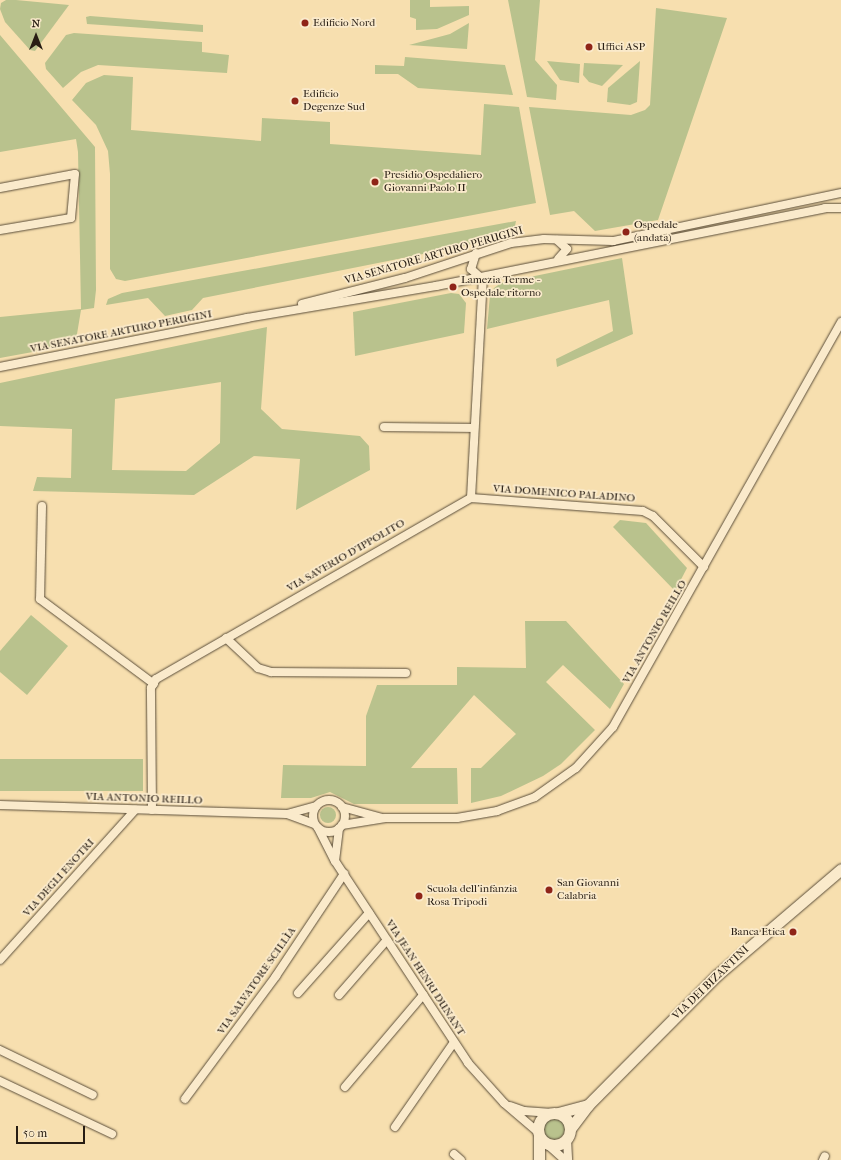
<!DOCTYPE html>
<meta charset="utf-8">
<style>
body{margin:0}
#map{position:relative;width:841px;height:1160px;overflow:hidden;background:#f7dfaf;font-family:"IM FELL French Canon",serif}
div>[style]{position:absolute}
.green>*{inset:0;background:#b9c28d;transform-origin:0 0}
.round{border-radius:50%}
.roads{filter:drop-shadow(0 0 1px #5b4e3a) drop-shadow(0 0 1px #5b4e3a)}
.street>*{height:8px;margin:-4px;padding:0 4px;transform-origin:4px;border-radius:4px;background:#faeacb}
.street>.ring{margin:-4px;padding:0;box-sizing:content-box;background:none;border:8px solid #faeacb;border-radius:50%}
.secondary>*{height:11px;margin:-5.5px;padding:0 5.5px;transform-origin:5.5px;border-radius:5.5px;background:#faeacb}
.secondary>.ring{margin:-5.5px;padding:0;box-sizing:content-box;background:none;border:11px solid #faeacb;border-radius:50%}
.dots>*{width:11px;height:11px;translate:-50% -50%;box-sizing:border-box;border:2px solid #faeacb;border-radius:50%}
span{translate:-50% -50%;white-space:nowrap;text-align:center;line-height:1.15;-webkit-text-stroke:3.5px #faeacb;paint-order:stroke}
.poi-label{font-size:11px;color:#271d13}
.left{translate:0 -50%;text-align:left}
.right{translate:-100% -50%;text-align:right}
.street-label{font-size:11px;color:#271d13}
.north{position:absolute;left:16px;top:16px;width:40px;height:40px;-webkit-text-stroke:3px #faeacb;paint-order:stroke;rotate:0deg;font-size:11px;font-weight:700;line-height:16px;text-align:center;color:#271d13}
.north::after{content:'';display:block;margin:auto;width:14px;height:18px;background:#271d13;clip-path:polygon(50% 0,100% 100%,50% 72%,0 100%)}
.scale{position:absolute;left:16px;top:1126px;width:69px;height:18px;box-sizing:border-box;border:2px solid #271d13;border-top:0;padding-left:5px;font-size:12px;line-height:14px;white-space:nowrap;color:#271d13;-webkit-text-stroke:3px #faeacb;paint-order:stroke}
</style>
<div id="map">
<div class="green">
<i style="clip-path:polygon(6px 0,16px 0,69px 5px,35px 51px,30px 50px,5px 22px,0 9px,1px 3px)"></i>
<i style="clip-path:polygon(410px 0,430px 0,430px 7px,469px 6px,469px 15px,437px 29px,416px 30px,416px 19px,410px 17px)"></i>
<i style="clip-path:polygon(508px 0,540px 0,535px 60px,557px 85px,556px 100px,527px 97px)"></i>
<i style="clip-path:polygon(656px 8px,727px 18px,658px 220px,595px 231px,574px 211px,550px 215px,529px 107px,631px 115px,645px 110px,650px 105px)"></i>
<i style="clip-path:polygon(90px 16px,203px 25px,203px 32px,87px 24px,86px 17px)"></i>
<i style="clip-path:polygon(469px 23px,467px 49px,409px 45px,450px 34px)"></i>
<i style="clip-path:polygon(74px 33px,202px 42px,202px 52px,229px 55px,227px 73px,98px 65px,81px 72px,63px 88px,46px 69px,45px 63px,66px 35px)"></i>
<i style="clip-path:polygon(0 35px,95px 147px,96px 290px,94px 308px,81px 310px,76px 340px,71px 345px,0 358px,0 317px,81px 309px,78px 152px,76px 139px,0 152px)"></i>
<i style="clip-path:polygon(405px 57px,505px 65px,513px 95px,418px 88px,398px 74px,375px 74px,375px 65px,404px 66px)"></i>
<i style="clip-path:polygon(547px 61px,580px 64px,579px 83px,560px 80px)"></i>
<i style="clip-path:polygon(640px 61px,637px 102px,630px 105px,607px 102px,608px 88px)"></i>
<i style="clip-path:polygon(584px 63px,623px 65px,602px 86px,589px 82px,583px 75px)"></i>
<i style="clip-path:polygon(104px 75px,133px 77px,131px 130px,261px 141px,262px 118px,330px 122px,330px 144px,481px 155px,484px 104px,519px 107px,536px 203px,125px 281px,116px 279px,110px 269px,110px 174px,108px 151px,96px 125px,72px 100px,86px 83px)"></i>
<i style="clip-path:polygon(516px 221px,513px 236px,203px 298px,192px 310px,165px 316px,148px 298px,106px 305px,108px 299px,122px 293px)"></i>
<i style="clip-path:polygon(622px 258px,633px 334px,557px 367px,556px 359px,613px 331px,609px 300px,487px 329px,490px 295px,494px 288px,501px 283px)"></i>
<i style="clip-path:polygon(451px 293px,459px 294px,466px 303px,464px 333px,355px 356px,353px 312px)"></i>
<i style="clip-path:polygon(evenodd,267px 327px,261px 409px,282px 429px,360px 436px,369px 446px,370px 470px,296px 510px,300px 459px,254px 456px,194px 495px,33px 491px,37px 477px,71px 478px,72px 429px,0 426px,0 383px,267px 327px,221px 382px,220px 443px,186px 471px,112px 470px,115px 399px,221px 382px)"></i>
<i style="clip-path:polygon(620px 520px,646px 523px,687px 568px,675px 591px,613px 527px)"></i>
<i style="clip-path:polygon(31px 615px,68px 646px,27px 695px,0 672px,0 651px)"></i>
<i style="clip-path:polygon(525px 621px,566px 621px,624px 684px,610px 709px,563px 665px,546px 682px,595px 730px,561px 764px,543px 776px,501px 796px,471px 803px,471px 768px,481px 768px,516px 734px,474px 695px,411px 768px,457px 768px,458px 804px,354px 804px,330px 792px,311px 798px,281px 798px,283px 765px,366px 766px,366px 716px,377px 685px,457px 685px,457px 667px,526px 668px)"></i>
<i style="left:0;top:759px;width:143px;height:32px"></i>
<i class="round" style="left:320px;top:807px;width:16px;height:16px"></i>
<i class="round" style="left:541px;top:1116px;width:24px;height:24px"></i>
</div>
<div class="roads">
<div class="street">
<i style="left:0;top:188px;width:76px;rotate:-10.6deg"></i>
<i style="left:75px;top:174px;width:44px;rotate:95.2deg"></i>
<i style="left:71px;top:218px;width:72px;rotate:170.4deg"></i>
<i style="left:557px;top:240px;width:13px;rotate:42deg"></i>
<i style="left:567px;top:249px;width:13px;rotate:132deg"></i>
<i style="left:476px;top:253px;width:17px;rotate:107deg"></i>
<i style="left:471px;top:269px;width:12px;rotate:42deg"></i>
<i style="left:302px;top:304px;width:106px;rotate:-14.2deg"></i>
<i style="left:405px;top:278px;width:112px;rotate:-18.3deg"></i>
<i style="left:511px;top:243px;width:33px;rotate:-7deg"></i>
<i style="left:544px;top:239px;width:69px;rotate:1.7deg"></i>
<i style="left:613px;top:241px;width:233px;rotate:-11.9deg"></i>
<i style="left:0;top:367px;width:252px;rotate:-11.2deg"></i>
<i style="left:247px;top:318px;width:192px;rotate:-9.6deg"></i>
<i style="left:436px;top:286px;width:397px;rotate:-11.3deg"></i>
<i style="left:825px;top:208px;width:16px"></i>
<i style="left:384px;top:427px;width:90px;rotate:0.6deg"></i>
<i style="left:471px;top:498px;width:172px;rotate:4.3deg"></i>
<i style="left:643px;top:511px;width:11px;rotate:27deg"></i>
<i style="left:653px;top:516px;width:72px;rotate:45deg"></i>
<i style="left:42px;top:506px;width:93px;rotate:91.2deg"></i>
<i style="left:40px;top:599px;width:142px;rotate:36.7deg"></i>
<i style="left:226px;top:638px;width:44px;rotate:43.2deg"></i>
<i style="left:258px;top:668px;width:14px;rotate:17deg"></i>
<i style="left:271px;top:672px;width:135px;rotate:0.4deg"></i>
<i class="ring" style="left:313px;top:800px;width:24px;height:24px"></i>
<i style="left:0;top:805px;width:287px;rotate:1.8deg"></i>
<i style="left:287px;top:814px;width:30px;rotate:-15deg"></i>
<i style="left:342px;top:807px;width:41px;rotate:15.4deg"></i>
<i style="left:152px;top:810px;width:122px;rotate:-90.5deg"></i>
<i style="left:151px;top:688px;width:10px;rotate:-61deg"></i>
<i style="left:156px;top:679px;width:363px;rotate:-29.9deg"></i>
<i style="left:471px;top:498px;width:221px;rotate:-86.9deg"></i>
<i style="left:287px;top:814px;width:29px;rotate:20deg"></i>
<i style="left:342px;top:825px;width:44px;rotate:-9.2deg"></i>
<i style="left:385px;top:818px;width:72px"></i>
<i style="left:457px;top:818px;width:41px;rotate:-9.9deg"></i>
<i style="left:497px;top:811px;width:40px;rotate:-20.2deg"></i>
<i style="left:535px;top:797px;width:50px;rotate:-35.3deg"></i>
<i style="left:576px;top:768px;width:55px;rotate:-47.9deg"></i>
<i style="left:613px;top:727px;width:465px;rotate:-60.6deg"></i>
<i style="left:318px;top:828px;width:37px;rotate:63deg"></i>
<i style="left:335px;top:861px;width:242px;rotate:56.6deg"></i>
<i style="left:468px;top:1063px;width:54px;rotate:48deg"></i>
<i style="left:504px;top:1103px;width:45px;rotate:40.5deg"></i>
<i style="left:335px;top:861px;width:33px;rotate:-83deg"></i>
<i style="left:0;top:960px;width:202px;rotate:-48deg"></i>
<i style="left:298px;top:993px;width:107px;rotate:-48.4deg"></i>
<i style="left:339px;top:995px;width:73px;rotate:-48.9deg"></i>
<i style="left:0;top:1050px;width:103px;rotate:25.8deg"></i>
<i style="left:0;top:1081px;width:124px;rotate:25.3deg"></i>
<i style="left:345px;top:1087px;width:121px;rotate:-49.7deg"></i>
<i style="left:185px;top:1099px;width:153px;rotate:-53.5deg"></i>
<i style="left:276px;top:976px;width:123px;rotate:-56.3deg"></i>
<i style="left:510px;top:1106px;width:15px;rotate:20deg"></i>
<i style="left:524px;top:1111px;width:28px;rotate:4deg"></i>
<i style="left:395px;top:1127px;width:103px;rotate:-55.2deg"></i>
<i style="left:567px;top:1139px;width:21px;rotate:87deg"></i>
<i style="left:547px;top:1144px;width:24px;rotate:42deg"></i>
<i style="left:454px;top:1154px;width:9px;rotate:41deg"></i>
<i style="left:823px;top:1160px;width:4px;rotate:-63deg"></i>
</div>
<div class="secondary">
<i class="ring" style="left:538px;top:1113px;width:21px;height:21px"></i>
<i style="left:558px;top:1113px;width:31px;rotate:-15deg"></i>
<i style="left:570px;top:1129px;width:30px;rotate:-53deg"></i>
<i style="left:588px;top:1105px;width:183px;rotate:-45.2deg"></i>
<i style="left:717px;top:975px;width:163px;rotate:-40.5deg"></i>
<i style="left:539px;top:1160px;width:24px;rotate:-90deg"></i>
</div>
</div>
<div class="dots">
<i style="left:305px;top:23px;background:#8f2418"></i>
<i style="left:589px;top:47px;background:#8f2418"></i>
<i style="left:295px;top:101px;background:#8f2418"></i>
<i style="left:375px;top:182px;background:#8f2418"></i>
<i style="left:626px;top:232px;background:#8f2418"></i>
<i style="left:453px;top:287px;background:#8f2418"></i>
<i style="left:549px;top:890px;background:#8f2418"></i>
<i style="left:419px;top:896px;background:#8f2418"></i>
<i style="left:793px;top:932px;background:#8f2418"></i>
</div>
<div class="poi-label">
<span class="left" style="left:313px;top:23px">Edificio Nord</span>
<span class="left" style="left:597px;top:47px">Uffici ASP</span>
<span class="left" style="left:303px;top:101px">Edificio<br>Degenze Sud</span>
<span class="left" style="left:384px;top:182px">Presidio Ospedaliero<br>Giovanni Paolo II</span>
<span class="left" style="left:634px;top:232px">Ospedale<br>(andata)</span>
<span class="left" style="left:461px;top:287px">Lamezia Terme -<br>Ospedale ritorno</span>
<span class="left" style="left:557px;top:890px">San Giovanni<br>Calabria</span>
<span class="left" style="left:427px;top:896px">Scuola dell'infanzia<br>Rosa Tripodi</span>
<span class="right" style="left:785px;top:932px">Banca Etica</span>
</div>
<div class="street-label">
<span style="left:434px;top:256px;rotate:-16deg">VIA SENATORE ARTURO PERUGINI</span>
<span style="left:121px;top:332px;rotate:-11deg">VIA SENATORE ARTURO PERUGINI</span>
<span style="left:564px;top:494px;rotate:4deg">VIA DOMENICO PALADINO</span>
<span style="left:346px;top:556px;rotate:-30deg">VIA SAVERIO D'IPPOLITO</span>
<span style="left:655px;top:632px;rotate:-60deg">VIA ANTONIO REILLO</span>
<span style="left:144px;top:799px;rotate:2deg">VIA ANTONIO REILLO</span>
<span style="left:59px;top:878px;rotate:-48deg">VIA DEGLI ENOTRI</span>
<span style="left:425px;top:978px;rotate:57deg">VIA JEAN HENRI DUNANT</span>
<span style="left:257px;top:981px;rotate:-55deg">VIA SALVATORE SCILLÌA</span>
<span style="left:711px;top:983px;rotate:-44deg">VIA DEI BIZANTINI</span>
</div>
<div class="north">N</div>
<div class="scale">50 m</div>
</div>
